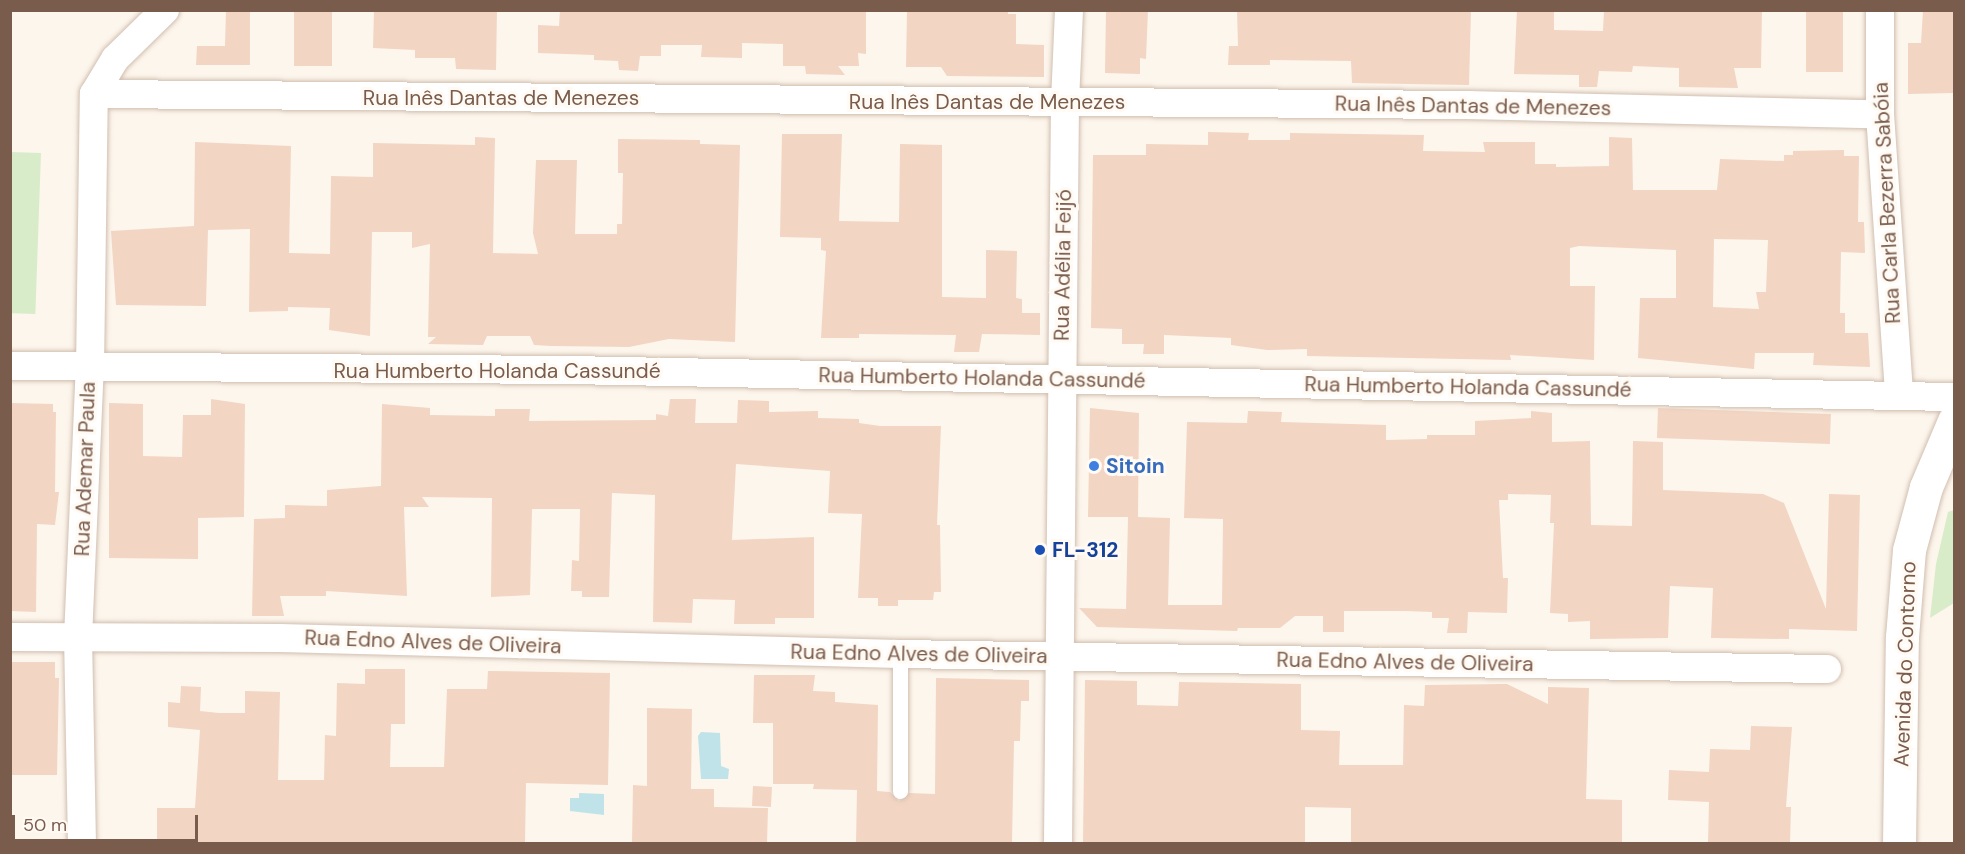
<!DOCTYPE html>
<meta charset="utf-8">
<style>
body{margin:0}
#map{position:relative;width:1965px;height:854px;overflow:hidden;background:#fdf6ec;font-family:"DM Sans",sans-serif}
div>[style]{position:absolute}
.green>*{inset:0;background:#d8ecc9;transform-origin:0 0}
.water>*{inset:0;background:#bfe3e8}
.building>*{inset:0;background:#f3d5c3;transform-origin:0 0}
.roads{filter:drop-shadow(0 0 2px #d1beb0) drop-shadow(0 0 2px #d1beb0)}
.service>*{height:15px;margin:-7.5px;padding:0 7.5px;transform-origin:7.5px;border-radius:7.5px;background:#fff}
.minor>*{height:28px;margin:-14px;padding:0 14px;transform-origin:14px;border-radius:14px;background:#fff}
.tertiary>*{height:33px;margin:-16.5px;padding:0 16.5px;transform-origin:16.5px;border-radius:16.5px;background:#fff}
.dots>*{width:16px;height:16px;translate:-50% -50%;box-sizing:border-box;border:3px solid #fffaf3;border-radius:50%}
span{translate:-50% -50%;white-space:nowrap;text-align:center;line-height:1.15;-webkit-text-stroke:6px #fffaf3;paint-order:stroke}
.street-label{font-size:21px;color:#7a5c4d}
.shop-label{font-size:21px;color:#366cbe;font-weight:700}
.left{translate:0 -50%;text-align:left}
.transit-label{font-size:21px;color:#164399;font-weight:700}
.frame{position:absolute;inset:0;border:12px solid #7a5c4d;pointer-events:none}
.scale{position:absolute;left:12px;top:815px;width:186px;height:27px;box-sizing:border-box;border:3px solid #7a5c4d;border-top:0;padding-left:8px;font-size:18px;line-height:21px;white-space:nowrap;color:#7a5c4d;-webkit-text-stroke:4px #fffaf3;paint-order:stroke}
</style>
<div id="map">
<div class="green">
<i style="left:11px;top:152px;width:30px;height:161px;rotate:2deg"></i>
<i style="clip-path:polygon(1954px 510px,1954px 603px,1930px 618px,1936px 564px,1948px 512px)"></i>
</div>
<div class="water">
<i style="clip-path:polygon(720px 733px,721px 766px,729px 769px,728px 779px,701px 779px,698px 736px,701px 732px)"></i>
<i style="clip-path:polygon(579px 793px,604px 794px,604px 815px,570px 811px,570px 798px,579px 798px)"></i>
</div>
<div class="building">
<i style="clip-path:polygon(226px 10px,250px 10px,250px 65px,196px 65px,197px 46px,225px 46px)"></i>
<i style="left:294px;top:10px;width:38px;height:56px"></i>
<i style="clip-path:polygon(374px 10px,497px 10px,496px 70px,456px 69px,455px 58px,415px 58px,415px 50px,373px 48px)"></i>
<i style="clip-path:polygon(560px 10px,866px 10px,866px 54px,858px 53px,859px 66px,838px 66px,845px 75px,806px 74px,805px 66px,783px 66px,783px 44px,742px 43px,742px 58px,701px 57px,702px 45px,661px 45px,661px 56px,640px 56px,638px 71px,619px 70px,618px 61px,594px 60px,594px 55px,538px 53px,538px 25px,559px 26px)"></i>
<i style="clip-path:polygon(907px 10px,1008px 10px,1008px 14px,1016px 14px,1016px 44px,1044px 45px,1044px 77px,947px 76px,941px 67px,906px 67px)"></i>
<i style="clip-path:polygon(1106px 10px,1148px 10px,1146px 59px,1140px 58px,1140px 74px,1105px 73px)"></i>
<i style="clip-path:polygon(1237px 10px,1471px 10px,1469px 85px,1352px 83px,1351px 61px,1270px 60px,1270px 65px,1228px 65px,1229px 46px,1238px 46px)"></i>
<i style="clip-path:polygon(1517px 10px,1554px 10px,1554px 30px,1603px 31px,1604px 10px,1762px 10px,1761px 68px,1734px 68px,1738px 88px,1679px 87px,1679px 68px,1633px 66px,1632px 72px,1599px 71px,1597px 87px,1579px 87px,1579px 75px,1514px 74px)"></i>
<i style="left:1806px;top:10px;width:37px;height:62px"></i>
<i style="clip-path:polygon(1923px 10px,1954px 10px,1954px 93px,1908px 94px,1908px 43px,1921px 43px)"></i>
<i style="clip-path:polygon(evenodd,1208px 132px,1249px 133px,1248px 140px,1290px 140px,1290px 133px,1424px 135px,1423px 151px,1485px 152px,1483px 142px,1535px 142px,1535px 164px,1556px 164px,1556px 167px,1609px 166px,1609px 137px,1632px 138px,1633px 190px,1717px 190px,1720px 159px,1784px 161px,1784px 155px,1793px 155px,1793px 151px,1844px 150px,1844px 156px,1859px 156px,1858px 222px,1864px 222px,1865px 253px,1841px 252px,1840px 313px,1845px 313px,1845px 333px,1868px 333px,1870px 367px,1813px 365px,1814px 353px,1755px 353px,1754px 369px,1638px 358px,1640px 298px,1676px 298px,1676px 250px,1579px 246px,1570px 248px,1570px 286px,1595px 286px,1594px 360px,1510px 355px,1511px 360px,1307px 356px,1307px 349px,1267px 350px,1231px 345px,1231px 338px,1164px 335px,1164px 354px,1143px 354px,1144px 344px,1122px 344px,1122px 329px,1091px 328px,1093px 155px,1146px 155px,1146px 144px,1208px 145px,1208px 132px,1714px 239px,1768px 240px,1766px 292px,1756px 292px,1759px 309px,1713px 307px,1714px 239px)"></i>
<i style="clip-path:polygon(782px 134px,842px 134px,839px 221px,899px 222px,900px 144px,942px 145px,942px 297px,986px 298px,986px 250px,1017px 251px,1016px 298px,1022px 299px,1022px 313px,1040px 313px,1040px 335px,982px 334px,979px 352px,954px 352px,956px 335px,859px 334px,859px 338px,821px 338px,826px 251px,821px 250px,821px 238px,780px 237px)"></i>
<i style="clip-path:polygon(475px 137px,495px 138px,493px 253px,538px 254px,533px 233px,536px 160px,577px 160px,575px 234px,617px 234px,617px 224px,622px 224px,623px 173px,618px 173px,618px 139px,700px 140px,700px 144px,740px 145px,735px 342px,669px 339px,629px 347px,551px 346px,534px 345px,530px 336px,487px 336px,483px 345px,428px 344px,436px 337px,428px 337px,430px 244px,412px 248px,412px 232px,372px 232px,370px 336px,329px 330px,330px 308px,288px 307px,288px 311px,249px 312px,250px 229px,208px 230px,206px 306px,116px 305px,111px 231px,194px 226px,195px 142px,291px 146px,289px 253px,330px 254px,331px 176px,373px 177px,373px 143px,475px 145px)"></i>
<i style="clip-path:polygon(211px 399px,245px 404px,244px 517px,198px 518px,198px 559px,109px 558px,109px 403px,143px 404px,143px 456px,182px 457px,183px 415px,211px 415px)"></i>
<i style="clip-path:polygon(670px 399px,696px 399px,695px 423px,737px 423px,738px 400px,769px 401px,769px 412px,818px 411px,818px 418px,859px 419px,859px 423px,880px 426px,941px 426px,937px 525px,940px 525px,941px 592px,934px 592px,933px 600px,898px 600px,898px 606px,878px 606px,878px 598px,858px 598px,862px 514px,828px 513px,830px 471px,736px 464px,732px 540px,814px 537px,814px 618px,775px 618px,775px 624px,734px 624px,735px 600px,693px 599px,692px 623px,653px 622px,655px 495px,612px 493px,609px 597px,582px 597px,582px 591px,571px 591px,572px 560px,579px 561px,580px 509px,532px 509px,530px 595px,491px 597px,492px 498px,422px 497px,429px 507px,404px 507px,407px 596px,326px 591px,326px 596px,280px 596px,284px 616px,252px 616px,254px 519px,285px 518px,285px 505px,327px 506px,327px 490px,381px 486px,382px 404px,430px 408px,430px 415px,495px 416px,495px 409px,530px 409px,529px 421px,656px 420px,656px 414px,668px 416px)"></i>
<i style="clip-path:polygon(10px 403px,53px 404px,53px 412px,56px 412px,55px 492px,59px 492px,55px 525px,37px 524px,36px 612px,10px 611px)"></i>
<i style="clip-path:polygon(1090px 408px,1139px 413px,1138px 517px,1170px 518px,1168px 605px,1222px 605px,1223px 519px,1184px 518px,1187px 422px,1247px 423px,1248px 411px,1282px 412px,1281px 422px,1386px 425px,1386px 440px,1427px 439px,1427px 435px,1475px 435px,1475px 421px,1531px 418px,1531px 411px,1552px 413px,1552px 442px,1590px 441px,1591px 525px,1632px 526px,1633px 441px,1663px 442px,1663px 490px,1763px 494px,1784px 503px,1826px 609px,1829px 494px,1860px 495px,1857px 631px,1789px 629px,1789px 639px,1711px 638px,1713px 588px,1670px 586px,1668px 638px,1590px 639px,1590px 621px,1568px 622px,1568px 614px,1550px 613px,1554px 523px,1550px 523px,1551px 495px,1508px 494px,1508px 500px,1499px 500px,1503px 578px,1508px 578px,1507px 613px,1468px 612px,1467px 633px,1447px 633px,1449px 618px,1432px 618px,1432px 612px,1405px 611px,1344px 611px,1344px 632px,1323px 632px,1323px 616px,1295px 616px,1280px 628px,1238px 628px,1237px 631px,1097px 627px,1079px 608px,1126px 609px,1128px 517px,1088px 517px)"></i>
<i style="left:1658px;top:408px;width:173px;height:30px;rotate:2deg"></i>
<i style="clip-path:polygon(10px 662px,55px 662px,55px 678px,59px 678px,57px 775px,10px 775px)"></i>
<i style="clip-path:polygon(365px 669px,405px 669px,405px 724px,391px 724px,390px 767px,444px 767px,447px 689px,487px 689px,488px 671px,610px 673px,608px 785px,526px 783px,525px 843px,157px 843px,157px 808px,195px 808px,200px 730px,168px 727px,168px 702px,180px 703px,181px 686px,201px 687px,200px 711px,219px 713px,245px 713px,245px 691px,280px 692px,278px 780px,324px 780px,325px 735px,336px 736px,337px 683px,365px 684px)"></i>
<i style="clip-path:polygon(754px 675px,815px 675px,813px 691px,835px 692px,835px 702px,878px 705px,877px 791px,890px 792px,899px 801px,909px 793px,935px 794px,936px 678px,1029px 680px,1029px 701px,1021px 701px,1020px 741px,1014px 741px,1012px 843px,856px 843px,857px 790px,813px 789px,814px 784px,773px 784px,773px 723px,753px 723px)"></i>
<i style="clip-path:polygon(1085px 680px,1137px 681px,1137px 705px,1178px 706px,1179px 682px,1301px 684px,1301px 730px,1340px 731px,1339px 765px,1403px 765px,1404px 705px,1424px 706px,1425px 685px,1507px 684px,1548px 704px,1548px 687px,1589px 688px,1586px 799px,1622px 800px,1622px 843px,1351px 843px,1351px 808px,1305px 807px,1305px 843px,1083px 843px)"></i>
<i style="clip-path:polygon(647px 708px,692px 709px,691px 789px,714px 789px,714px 807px,768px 808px,767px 843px,632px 843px,633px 785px,647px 786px)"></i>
<i style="clip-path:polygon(1751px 726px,1792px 727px,1786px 807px,1791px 807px,1790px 843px,1708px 843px,1709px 802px,1668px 800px,1669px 770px,1709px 772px,1710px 749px,1750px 750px)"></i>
<i style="left:753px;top:786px;width:19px;height:20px;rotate:3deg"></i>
</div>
<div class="roads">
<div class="service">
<i style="left:900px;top:791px;width:137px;rotate:-90deg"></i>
</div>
<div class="minor">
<i style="left:1880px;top:10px;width:104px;rotate:90deg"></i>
<i style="left:1880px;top:114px;width:282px;rotate:86.1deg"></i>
<i style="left:94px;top:94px;width:1375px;rotate:0.46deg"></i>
<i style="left:1469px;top:105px;width:411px;rotate:1.3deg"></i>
<i style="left:94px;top:94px;width:41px;rotate:-59deg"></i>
<i style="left:115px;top:59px;width:70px;rotate:-44.4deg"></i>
<i style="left:10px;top:366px;width:559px;rotate:0.41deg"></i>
<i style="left:569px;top:370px;width:1385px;rotate:1.12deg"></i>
<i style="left:10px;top:637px;width:270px;rotate:0.2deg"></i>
<i style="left:280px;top:638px;width:620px;rotate:1.48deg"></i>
<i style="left:900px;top:654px;width:927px;rotate:0.93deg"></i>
<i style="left:82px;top:844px;width:206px;rotate:-91.1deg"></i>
<i style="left:78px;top:638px;width:270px;rotate:-87.5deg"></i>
<i style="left:90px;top:368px;width:274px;rotate:-89.2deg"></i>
<i style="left:1058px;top:844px;width:742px;rotate:-89.46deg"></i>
<i style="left:1065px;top:102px;width:92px;rotate:-87.5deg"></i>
</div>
<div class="tertiary">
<i style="left:1899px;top:844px;width:207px;rotate:-89.2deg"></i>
<i style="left:1902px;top:637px;width:87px;rotate:-85.4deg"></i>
<i style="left:1909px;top:550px;width:65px;rotate:-74.9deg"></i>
<i style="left:1926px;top:487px;width:72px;rotate:-67deg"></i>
</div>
</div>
<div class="dots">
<i style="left:1094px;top:466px;background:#3f7fe0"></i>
<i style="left:1040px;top:550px;background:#1a4fb4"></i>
</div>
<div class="street-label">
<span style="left:501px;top:98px">Rua Inês Dantas de Menezes</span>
<span style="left:987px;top:102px">Rua Inês Dantas de Menezes</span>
<span style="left:1473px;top:106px;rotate:1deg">Rua Inês Dantas de Menezes</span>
<span style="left:1887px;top:203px;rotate:-93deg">Rua Carla Bezerra Sabóia</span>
<span style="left:1063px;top:265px;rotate:-89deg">Rua Adélia Feijó</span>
<span style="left:497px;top:371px">Rua Humberto Holanda Cassundé</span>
<span style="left:982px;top:378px;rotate:1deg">Rua Humberto Holanda Cassundé</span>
<span style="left:1468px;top:387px;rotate:1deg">Rua Humberto Holanda Cassundé</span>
<span style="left:85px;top:469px;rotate:-88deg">Rua Ademar Paula</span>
<span style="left:433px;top:642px;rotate:2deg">Rua Edno Alves de Oliveira</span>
<span style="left:919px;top:654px;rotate:1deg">Rua Edno Alves de Oliveira</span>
<span style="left:1405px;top:662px;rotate:1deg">Rua Edno Alves de Oliveira</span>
<span style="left:1905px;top:664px;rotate:-88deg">Avenida do Contorno</span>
</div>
<div class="shop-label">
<span class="left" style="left:1106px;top:466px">Sitoin</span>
</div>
<div class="transit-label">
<span class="left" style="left:1052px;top:550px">FL-312</span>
</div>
<div class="frame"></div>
<div class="scale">50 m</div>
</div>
